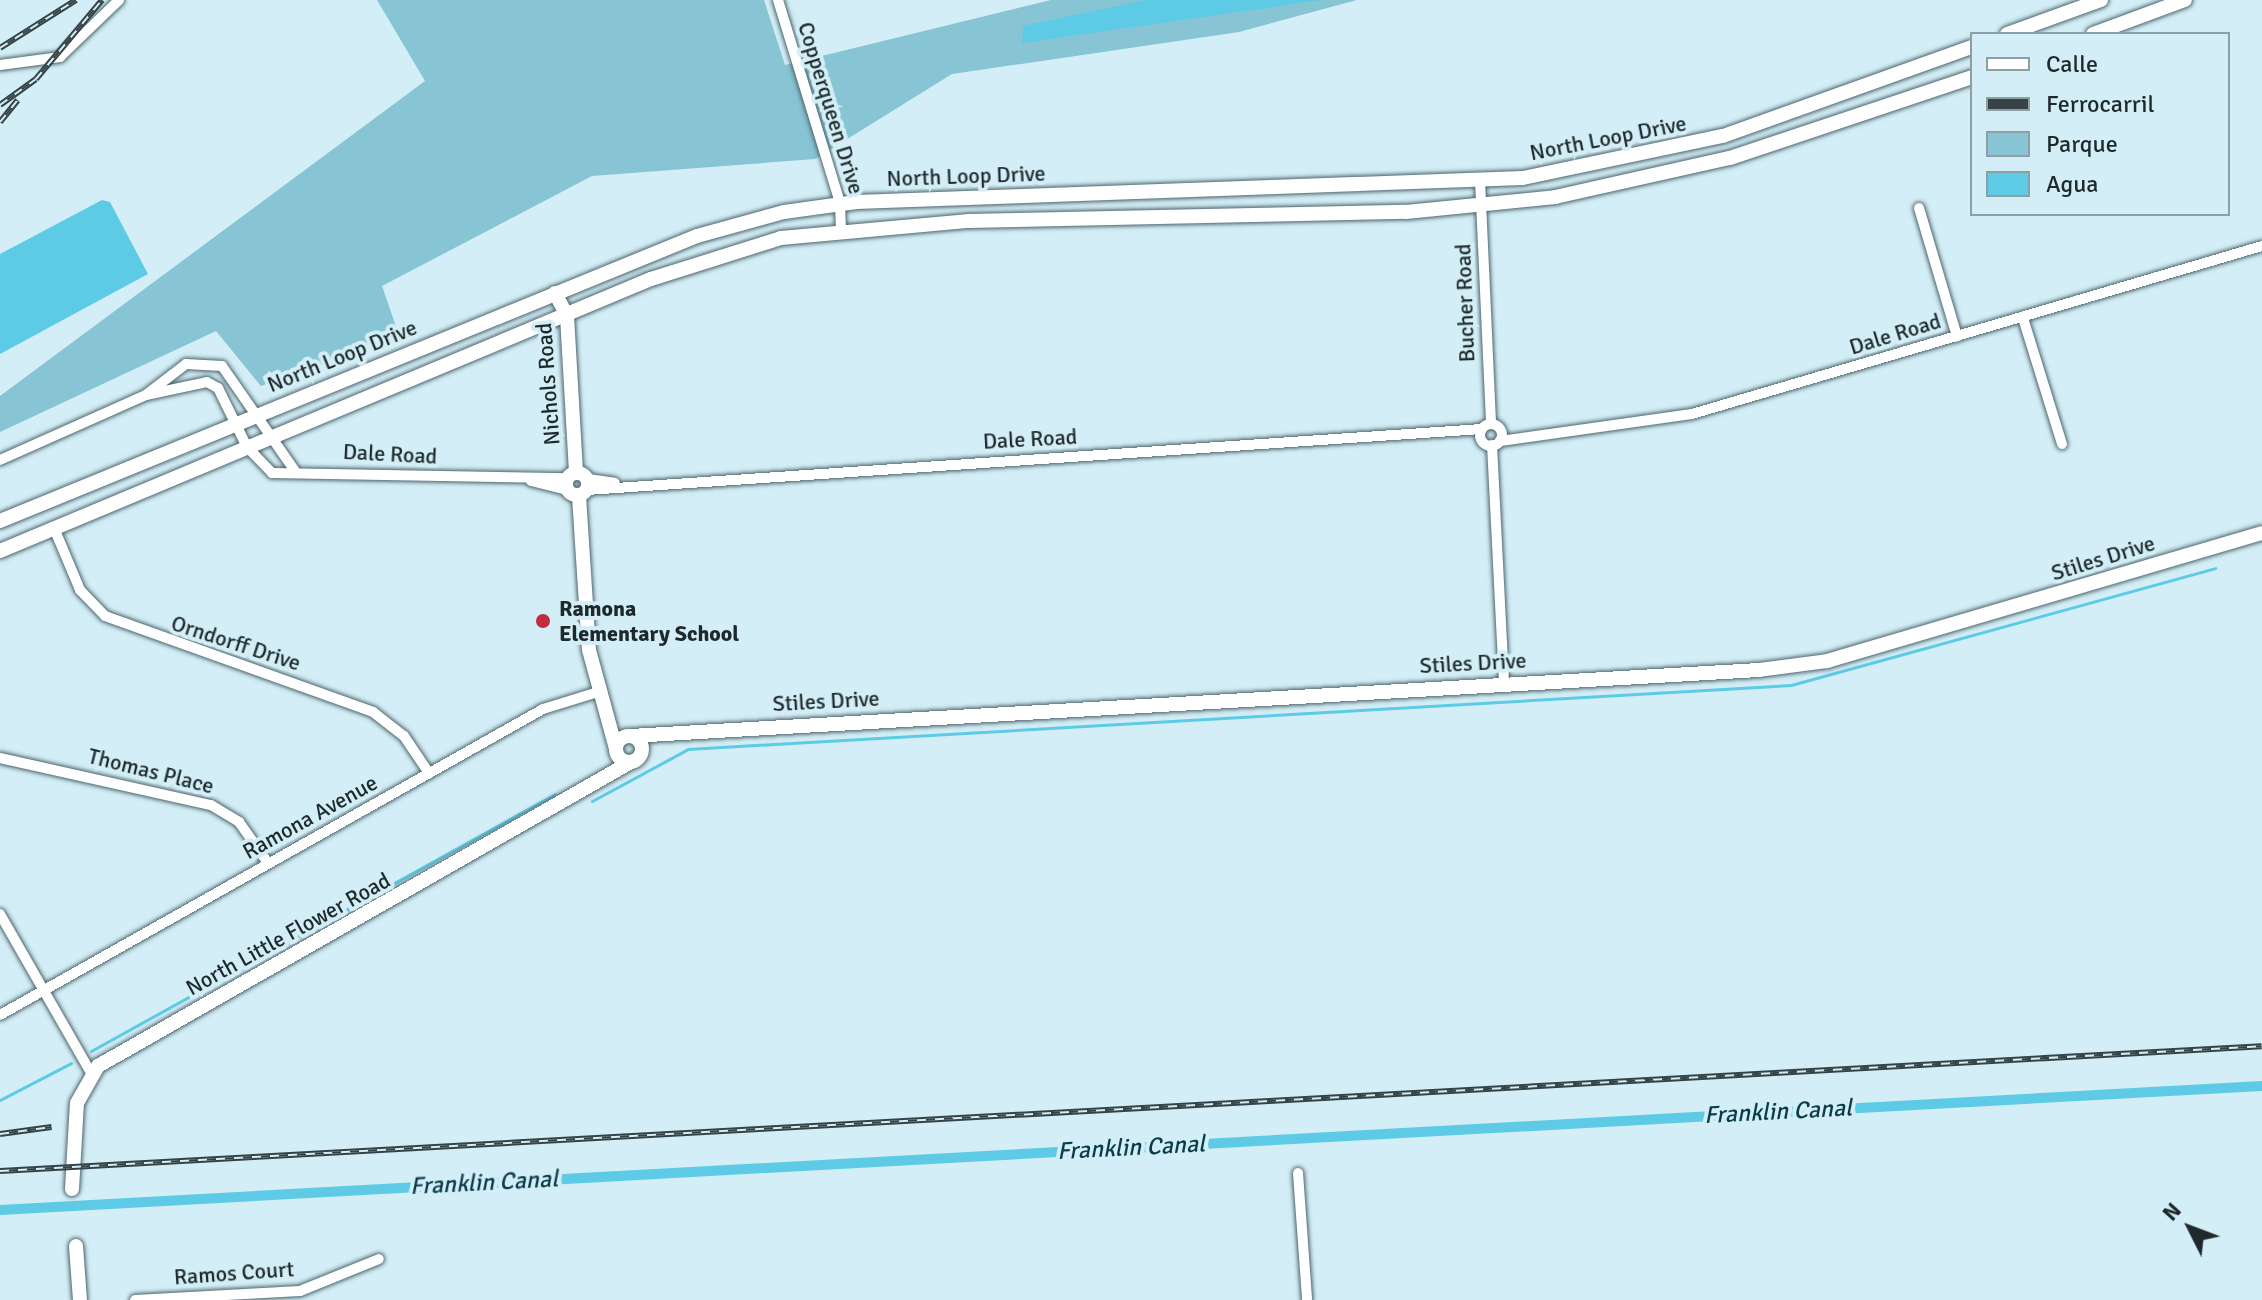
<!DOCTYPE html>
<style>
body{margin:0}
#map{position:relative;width:2262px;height:1300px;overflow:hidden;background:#d3eef6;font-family:Signika,sans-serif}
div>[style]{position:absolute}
.green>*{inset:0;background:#87c4d4}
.water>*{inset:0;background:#5dcbe6}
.stream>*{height:3px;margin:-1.5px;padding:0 1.5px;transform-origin:1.5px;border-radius:1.5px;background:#5dcbe6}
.canal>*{height:10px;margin:-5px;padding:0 5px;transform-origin:5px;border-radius:5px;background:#5dcbe6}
.roads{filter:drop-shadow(0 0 2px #4d656c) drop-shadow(0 0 2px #4d656c)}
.street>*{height:10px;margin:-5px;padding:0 5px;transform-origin:5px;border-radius:5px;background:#fff}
.street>.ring{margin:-5px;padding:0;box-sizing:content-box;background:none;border:10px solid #fff;border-radius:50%}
.secondary>*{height:14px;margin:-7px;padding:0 7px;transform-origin:7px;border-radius:7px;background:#fff}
.secondary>.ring{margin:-7px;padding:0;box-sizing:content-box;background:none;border:14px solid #fff;border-radius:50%}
.rail>*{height:6px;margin-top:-3px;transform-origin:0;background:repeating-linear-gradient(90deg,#d3eef6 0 9px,#364346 0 18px);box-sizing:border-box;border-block:2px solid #364346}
.dots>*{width:22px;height:22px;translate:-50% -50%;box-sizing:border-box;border:4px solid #d3eef6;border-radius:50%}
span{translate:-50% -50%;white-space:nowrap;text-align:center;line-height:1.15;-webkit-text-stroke:8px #d3eef6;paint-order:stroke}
.street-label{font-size:22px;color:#1e292c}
.poi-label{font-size:22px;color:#1e292c;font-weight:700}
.left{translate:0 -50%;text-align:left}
.water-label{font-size:24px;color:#093d49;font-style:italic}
.legend{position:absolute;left:1970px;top:32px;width:260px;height:184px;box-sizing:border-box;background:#d3eef6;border:2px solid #8b9fa5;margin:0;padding:10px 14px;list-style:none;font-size:24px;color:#1e292c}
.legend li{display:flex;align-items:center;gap:16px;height:40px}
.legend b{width:40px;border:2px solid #8b9fa5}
.north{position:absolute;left:2150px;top:1188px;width:80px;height:80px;-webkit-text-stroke:6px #d3eef6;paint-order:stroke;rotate:312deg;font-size:22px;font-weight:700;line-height:32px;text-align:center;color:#1e292c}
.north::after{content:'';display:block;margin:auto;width:28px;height:36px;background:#1e292c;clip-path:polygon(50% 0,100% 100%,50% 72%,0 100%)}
</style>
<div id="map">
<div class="green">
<i style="clip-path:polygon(377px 0,764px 0,785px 65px,1051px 0,1357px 0,1239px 32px,952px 74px,815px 159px,592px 176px,382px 286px,400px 338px,261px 386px,216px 331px,0 432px,0 396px,425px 81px)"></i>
</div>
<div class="water">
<i style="clip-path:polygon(1146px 0,1321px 0,1022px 43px,1023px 26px)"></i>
<i style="clip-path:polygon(102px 200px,110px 202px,148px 274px,0 354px,0 254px)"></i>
</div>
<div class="stream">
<i style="left:592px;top:801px;width:109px;rotate:-28.4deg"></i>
<i style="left:688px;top:749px;width:1105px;rotate:-3.32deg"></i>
<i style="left:1791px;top:685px;width:440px;rotate:-15.4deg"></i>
<i style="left:91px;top:1051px;width:530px;rotate:-28.98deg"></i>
<i style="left:0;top:1100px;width:80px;rotate:-27.5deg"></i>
</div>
<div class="canal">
<i style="left:0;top:1210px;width:2265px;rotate:-3.14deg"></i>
</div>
<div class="roads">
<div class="street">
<i style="left:778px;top:0;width:212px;rotate:73deg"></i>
<i style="left:840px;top:203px;width:25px;rotate:88deg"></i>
<i style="left:0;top:65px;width:61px;rotate:-7.6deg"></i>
<i style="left:60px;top:57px;width:82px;rotate:-44deg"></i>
<i style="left:1480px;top:180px;width:244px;rotate:87.4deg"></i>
<i style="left:1919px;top:208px;width:134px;rotate:73.5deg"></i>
<i style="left:2023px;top:318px;width:132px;rotate:72.8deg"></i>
<i style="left:147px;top:394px;width:49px;rotate:-37.6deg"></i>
<i style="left:186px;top:364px;width:36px;rotate:3deg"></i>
<i style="left:222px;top:366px;width:128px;rotate:55.2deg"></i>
<i class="ring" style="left:1480px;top:424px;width:12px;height:12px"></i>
<i style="left:1500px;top:441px;width:194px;rotate:-8deg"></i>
<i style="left:1692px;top:414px;width:594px;rotate:-16.42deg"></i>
<i style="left:1492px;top:445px;width:239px;rotate:87.1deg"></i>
<i style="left:0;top:460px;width:160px;rotate:-24deg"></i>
<i style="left:146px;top:395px;width:62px;rotate:-12deg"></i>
<i style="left:207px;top:382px;width:13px;rotate:29deg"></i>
<i style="left:218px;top:388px;width:66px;rotate:63.8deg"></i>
<i style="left:247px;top:447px;width:36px;rotate:46deg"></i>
<i style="left:272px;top:473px;width:296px;rotate:1deg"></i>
<i style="left:588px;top:479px;width:27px;rotate:8deg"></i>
<i style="left:531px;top:481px;width:37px;rotate:14deg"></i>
<i style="left:587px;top:490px;width:897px;rotate:-3.9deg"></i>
<i style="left:54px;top:528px;width:67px;rotate:67.2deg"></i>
<i style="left:80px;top:590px;width:36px;rotate:46deg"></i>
<i style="left:105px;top:616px;width:285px;rotate:19.7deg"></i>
<i style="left:373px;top:712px;width:39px;rotate:38deg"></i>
<i style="left:404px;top:736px;width:45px;rotate:56deg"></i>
<i style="left:0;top:758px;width:216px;rotate:12.6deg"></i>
<i style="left:211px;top:805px;width:33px;rotate:31deg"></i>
<i style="left:239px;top:822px;width:50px;rotate:54.7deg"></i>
<i style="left:0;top:914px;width:183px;rotate:60.2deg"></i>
<i style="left:0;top:1015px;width:623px;rotate:-29.4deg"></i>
<i style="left:543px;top:709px;width:61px;rotate:-17.2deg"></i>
<i style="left:1298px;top:1173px;width:127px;rotate:85.9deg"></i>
<i style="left:135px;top:1300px;width:165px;rotate:-3.1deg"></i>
<i style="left:300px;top:1291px;width:85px;rotate:-22.1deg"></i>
</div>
<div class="secondary">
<i style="left:2007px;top:34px;width:100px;rotate:-19.9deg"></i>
<i style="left:2093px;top:34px;width:98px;rotate:-20.3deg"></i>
<i style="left:555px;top:293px;width:26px;rotate:62deg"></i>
<i style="left:567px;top:316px;width:157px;rotate:86.7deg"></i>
<i class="ring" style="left:566px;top:473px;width:8px;height:8px"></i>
<i style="left:579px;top:496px;width:154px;rotate:86.3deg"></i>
<i style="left:589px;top:650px;width:103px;rotate:74.7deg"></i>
<i style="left:0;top:521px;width:753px;rotate:-22.24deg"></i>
<i style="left:697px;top:236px;width:90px;rotate:-15.4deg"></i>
<i style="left:784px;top:212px;width:73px;rotate:-7.9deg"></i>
<i style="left:856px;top:202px;width:667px;rotate:-2.06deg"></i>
<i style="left:1523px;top:178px;width:204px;rotate:-11.9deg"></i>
<i style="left:1723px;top:136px;width:264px;rotate:-19.7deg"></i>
<i style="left:0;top:551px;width:706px;rotate:-22.68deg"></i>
<i style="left:651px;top:279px;width:136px;rotate:-17.5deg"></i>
<i style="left:781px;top:238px;width:189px;rotate:-5.2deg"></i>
<i style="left:969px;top:221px;width:437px;rotate:-1.2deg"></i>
<i style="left:1406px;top:212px;width:150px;rotate:-5.7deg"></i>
<i style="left:1555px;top:197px;width:179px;rotate:-12.6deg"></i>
<i style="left:1730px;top:158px;width:255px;rotate:-18.5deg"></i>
<i class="ring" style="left:616px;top:736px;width:12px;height:12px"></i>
<i style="left:631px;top:736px;width:1130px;rotate:-3.35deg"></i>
<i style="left:1759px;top:670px;width:69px;rotate:-7.5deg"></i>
<i style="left:1827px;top:661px;width:453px;rotate:-16.4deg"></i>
<i style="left:72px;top:1189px;width:86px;rotate:-86.7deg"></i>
<i style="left:77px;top:1103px;width:43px;rotate:-60.4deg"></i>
<i style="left:98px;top:1066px;width:614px;rotate:-29.7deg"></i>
<i style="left:76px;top:1246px;width:54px;rotate:85.8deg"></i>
</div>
</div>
<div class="rail">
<i style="left:0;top:48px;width:90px;rotate:-32.3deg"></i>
<i style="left:0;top:105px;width:44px;rotate:-35.8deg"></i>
<i style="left:36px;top:79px;width:103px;rotate:-50.1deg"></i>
<i style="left:0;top:122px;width:28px;rotate:-51deg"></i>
<i style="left:0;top:1134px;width:52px;rotate:-7.7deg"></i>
<i style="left:0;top:1171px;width:2265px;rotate:-3.16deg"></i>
</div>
<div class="dots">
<i style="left:543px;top:621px;background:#be2e3e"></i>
</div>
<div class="street-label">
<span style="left:831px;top:108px;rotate:73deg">Copperqueen Drive</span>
<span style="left:1608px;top:138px;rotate:-11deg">North Loop Drive</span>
<span style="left:966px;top:176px;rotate:-2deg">North Loop Drive</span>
<span style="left:1465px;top:303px;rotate:-92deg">Bucher Road</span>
<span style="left:1895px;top:334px;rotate:-17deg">Dale Road</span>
<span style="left:342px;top:356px;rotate:-22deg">North Loop Drive</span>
<span style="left:548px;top:384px;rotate:-94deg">Nichols Road</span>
<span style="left:1030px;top:439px;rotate:-3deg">Dale Road</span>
<span style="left:390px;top:454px;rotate:3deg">Dale Road</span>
<span style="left:2103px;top:558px;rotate:-17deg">Stiles Drive</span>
<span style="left:236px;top:643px;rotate:18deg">Orndorff Drive</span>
<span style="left:1473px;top:663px;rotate:-3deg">Stiles Drive</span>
<span style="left:826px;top:701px;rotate:-3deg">Stiles Drive</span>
<span style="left:151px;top:771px;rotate:14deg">Thomas Place</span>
<span style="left:310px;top:817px;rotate:-29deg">Ramona Avenue</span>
<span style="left:288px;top:934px;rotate:-29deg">North Little Flower Road</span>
<span style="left:234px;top:1273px;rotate:-4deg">Ramos Court</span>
</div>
<div class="poi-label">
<span class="left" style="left:559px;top:621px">Ramona<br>Elementary School</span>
</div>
<div class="water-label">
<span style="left:1778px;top:1112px;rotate:-3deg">Franklin Canal</span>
<span style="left:1131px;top:1148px;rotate:-3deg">Franklin Canal</span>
<span style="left:484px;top:1183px;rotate:-3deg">Franklin Canal</span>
</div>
<ul class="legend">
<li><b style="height:10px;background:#fff"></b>Calle</li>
<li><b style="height:10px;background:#364346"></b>Ferrocarril</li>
<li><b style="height:22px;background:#87c4d4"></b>Parque</li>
<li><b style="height:22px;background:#5dcbe6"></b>Agua</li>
</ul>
<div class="north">N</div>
</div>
